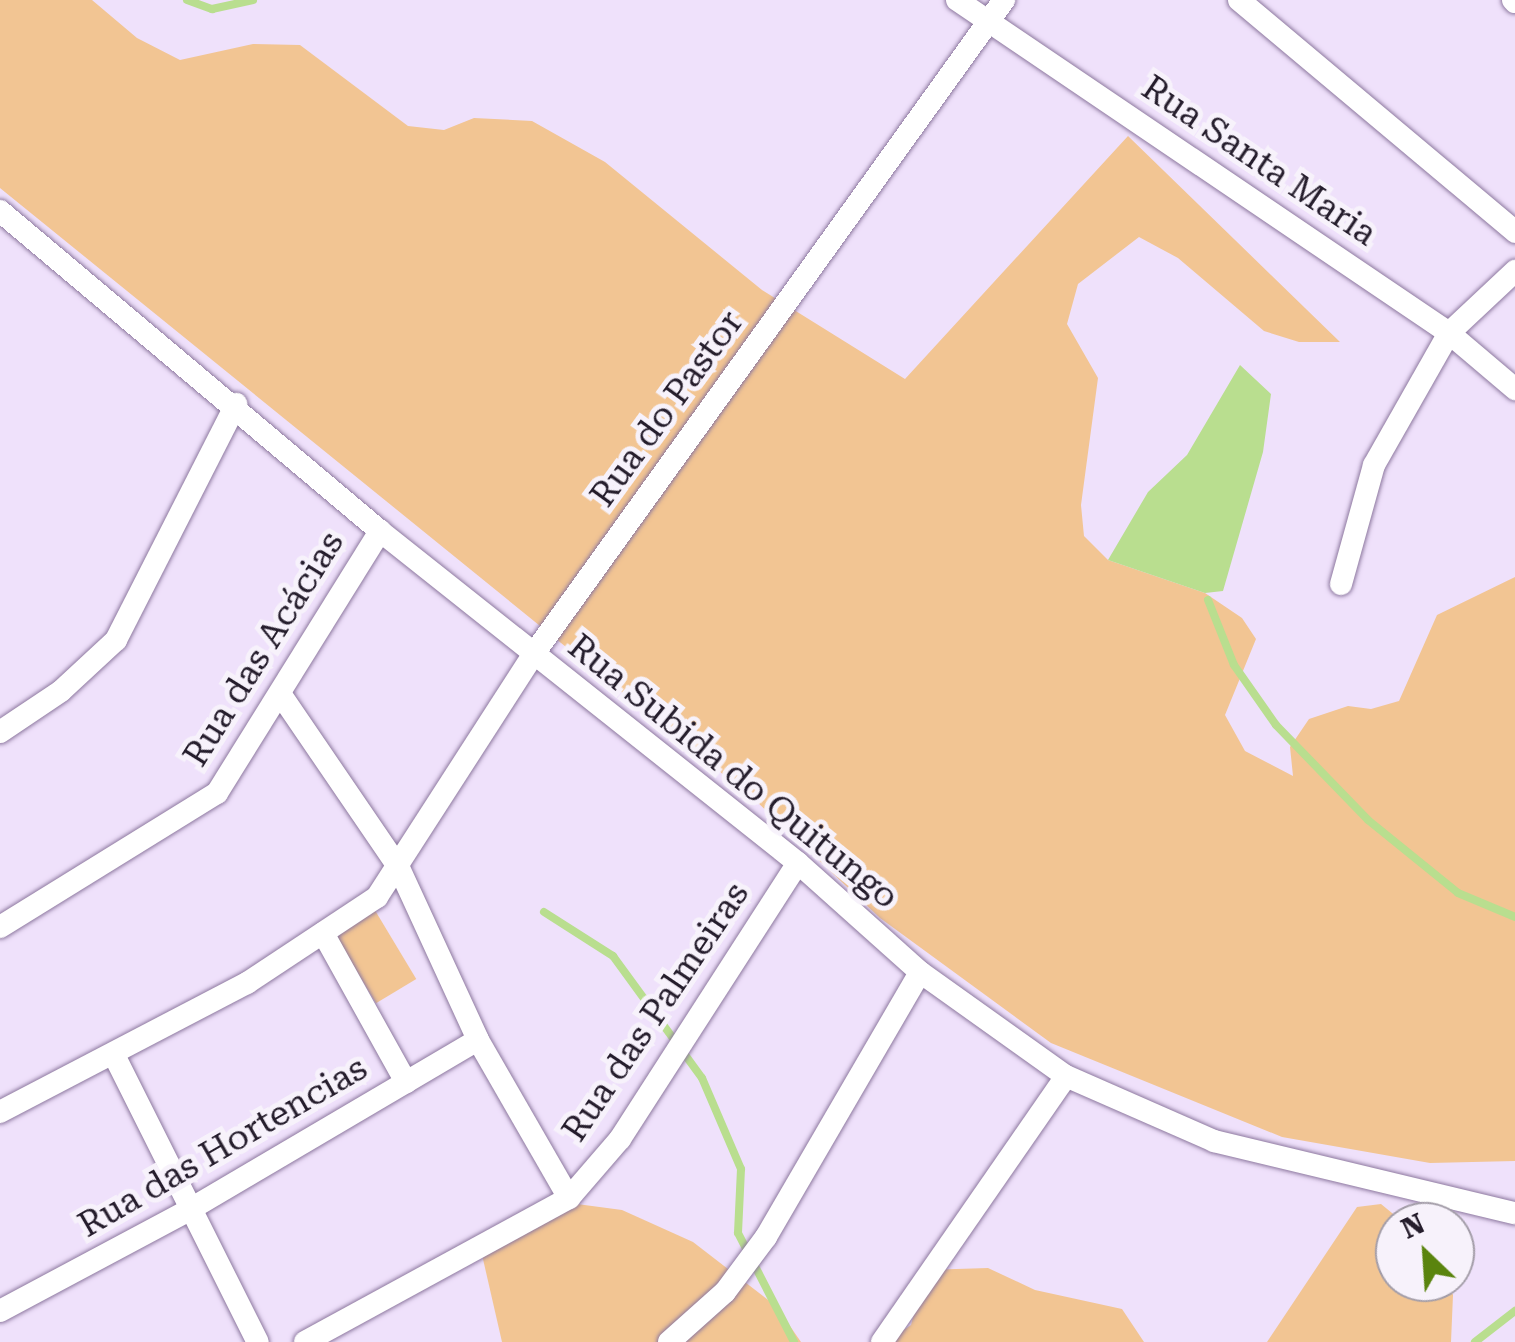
<!DOCTYPE html>
<meta charset="utf-8">
<style>
body{margin:0}
#map{position:relative;width:1515px;height:1342px;overflow:hidden;background:#efe1fb;font-family:"Roboto Serif",serif}
div>[style]{position:absolute}
.green>*{inset:0;background:#f2c593;transform-origin:0 0}
.water>*{inset:0;background:#b9de8f}
.stream>*{height:8px;margin:-4px;padding:0 4px;transform-origin:4px;border-radius:4px;background:#b9de8f}
.roads{filter:drop-shadow(0 0 2px #8d789f) drop-shadow(0 0 2px #8d789f)}
.minor>*{height:22px;margin:-11px;padding:0 11px;transform-origin:11px;border-radius:11px;background:#fff}
span{translate:-50% -50%;white-space:nowrap;text-align:center;line-height:1.15;-webkit-text-stroke:10px #f7f2fb;paint-order:stroke}
.street-label{font-size:35px;color:#251d2c}
.north{position:absolute;left:1375px;top:1202px;width:100px;height:100px;box-sizing:border-box;background:#f7f2fb;border:2px solid #a39da8;border-radius:50%;rotate:335deg;font-size:28px;font-weight:700;line-height:40px;text-align:center;color:#251d2c}
.north::after{content:'';display:block;margin:auto;width:35px;height:45px;background:#5a840e;clip-path:polygon(50% 0,100% 100%,50% 72%,0 100%)}
</style>
<div id="map">
<div class="green">
<i style="clip-path:polygon(0 0,92px 0,137px 38px,180px 60px,253px 44px,300px 45px,408px 126px,444px 130px,474px 118px,532px 121px,605px 162px,762px 290px,905px 379px,1128px 136px,1340px 342px,1299px 342px,1264px 331px,1178px 258px,1139px 237px,1078px 284px,1067px 324px,1098px 378px,1081px 505px,1084px 536px,1108px 560px,1205px 593px,1242px 618px,1256px 639px,1225px 715px,1245px 751px,1293px 776px,1290px 747px,1309px 719px,1348px 706px,1371px 709px,1399px 701px,1437px 615px,1515px 577px,1515px 1161px,1430px 1163px,1282px 1137px,1051px 1043px,880px 918px,756px 801px,0 188px)"></i>
<i style="left:373px;top:907px;width:84px;height:47px;rotate:59deg"></i>
<i style="clip-path:polygon(577px 1204px,622px 1210px,693px 1242px,776px 1306px,801px 1342px,502px 1342px,480px 1246px)"></i>
<i style="clip-path:polygon(1381px 1204px,1403px 1222px,1395px 1222px,1395px 1282px,1448px 1282px,1453px 1295px,1451px 1342px,1267px 1342px,1357px 1207px)"></i>
<i style="clip-path:polygon(988px 1268px,1035px 1290px,1122px 1309px,1144px 1342px,886px 1342px,911px 1325px,925px 1270px)"></i>
</div>
<div class="water">
<i style="clip-path:polygon(1240px 365px,1271px 394px,1263px 452px,1223px 591px,1205px 593px,1108px 560px,1148px 492px,1187px 455px)"></i>
</div>
<div class="stream">
<i style="left:187px;top:0;width:27px;rotate:20deg"></i>
<i style="left:212px;top:9px;width:42px;rotate:-12.4deg"></i>
<i style="left:1208px;top:600px;width:70px;rotate:68.2deg"></i>
<i style="left:1234px;top:665px;width:73px;rotate:55deg"></i>
<i style="left:1276px;top:725px;width:132px;rotate:45.9deg"></i>
<i style="left:1368px;top:820px;width:116px;rotate:39deg"></i>
<i style="left:1458px;top:893px;width:62px;rotate:22.8deg"></i>
<i style="left:544px;top:912px;width:82px;rotate:32.5deg"></i>
<i style="left:613px;top:956px;width:151px;rotate:53.9deg"></i>
<i style="left:702px;top:1078px;width:99px;rotate:66.8deg"></i>
<i style="left:741px;top:1169px;width:64px;rotate:92.7deg"></i>
<i style="left:738px;top:1233px;width:123px;rotate:62.8deg"></i>
<i style="left:1475px;top:1342px;width:51px;rotate:-37.8deg"></i>
</div>
<div class="roads">
<div class="minor">
<i style="left:957px;top:0;width:594px;rotate:34.09deg"></i>
<i style="left:1449px;top:333px;width:87px;rotate:40.3deg"></i>
<i style="left:1239px;top:0;width:361px;rotate:40deg"></i>
<i style="left:1513px;top:0;width:3px;rotate:45deg"></i>
<i style="left:0;top:211px;width:497px;rotate:40.1deg"></i>
<i style="left:380px;top:531px;width:534px;rotate:38.46deg"></i>
<i style="left:798px;top:863px;width:164px;rotate:41.8deg"></i>
<i style="left:920px;top:972px;width:179px;rotate:35.5deg"></i>
<i style="left:1066px;top:1076px;width:162px;rotate:23.7deg"></i>
<i style="left:1214px;top:1141px;width:309px;rotate:13.5deg"></i>
<i style="left:1341px;top:584px;width:123px;rotate:-74.5deg"></i>
<i style="left:1374px;top:465px;width:152px;rotate:-60.4deg"></i>
<i style="left:1449px;top:333px;width:91px;rotate:-43.2deg"></i>
<i style="left:281px;top:695px;width:209px;rotate:55.7deg"></i>
<i style="left:399px;top:868px;width:189px;rotate:65.3deg"></i>
<i style="left:478px;top:1040px;width:182px;rotate:60.1deg"></i>
<i style="left:0;top:732px;width:73px;rotate:-33.9deg"></i>
<i style="left:61px;top:691px;width:75px;rotate:-42.8deg"></i>
<i style="left:116px;top:640px;width:265px;rotate:-63deg"></i>
<i style="left:0;top:927px;width:255px;rotate:-31.7deg"></i>
<i style="left:217px;top:793px;width:309px;rotate:-58.1deg"></i>
<i style="left:323px;top:933px;width:171px;rotate:60.9deg"></i>
<i style="left:114px;top:1055px;width:321px;rotate:63.4deg"></i>
<i style="left:0;top:1112px;width:279px;rotate:-27.6deg"></i>
<i style="left:247px;top:983px;width:156px;rotate:-33.5deg"></i>
<i style="left:377px;top:897px;width:288px;rotate:-57.2deg"></i>
<i style="left:533px;top:655px;width:807px;rotate:-54.28deg"></i>
<i style="left:0;top:1311px;width:214px;rotate:-28.1deg"></i>
<i style="left:189px;top:1210px;width:335px;rotate:-30.5deg"></i>
<i style="left:305px;top:1342px;width:301px;rotate:-28.6deg"></i>
<i style="left:569px;top:1198px;width:78px;rotate:-49.2deg"></i>
<i style="left:620px;top:1139px;width:328px;rotate:-57.2deg"></i>
<i style="left:669px;top:1342px;width:75px;rotate:-41.8deg"></i>
<i style="left:725px;top:1292px;width:69px;rotate:-53.3deg"></i>
<i style="left:766px;top:1237px;width:306px;rotate:-59.8deg"></i>
<i style="left:882px;top:1342px;width:323px;rotate:-55.3deg"></i>
</div>
</div>
<div class="street-label">
<span style="left:1259px;top:161px;rotate:34deg">Rua Santa Maria</span>
<span style="left:667px;top:409px;rotate:-54deg">Rua do Pastor</span>
<span style="left:264px;top:649px;rotate:-58deg">Rua das Acácias</span>
<span style="left:733px;top:772px;rotate:39deg">Rua Subida do Quitungo</span>
<span style="left:656px;top:1012px;rotate:-56deg">Rua das Palmeiras</span>
<span style="left:223px;top:1147px;rotate:-30deg">Rua das Hortencias</span>
</div>
<div class="north">N</div>
</div>
